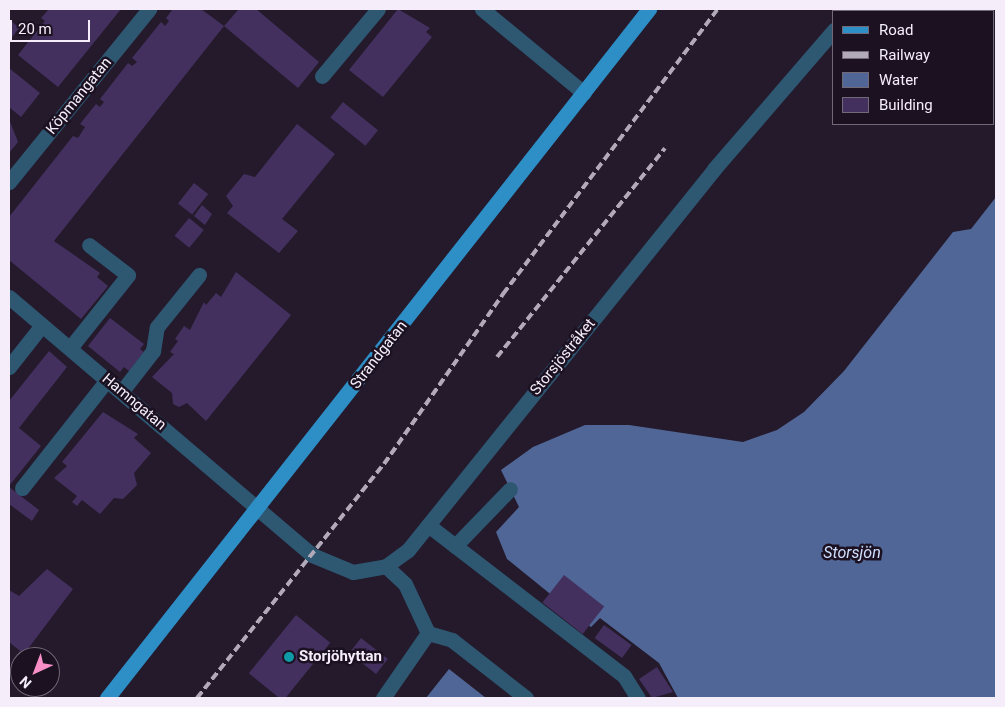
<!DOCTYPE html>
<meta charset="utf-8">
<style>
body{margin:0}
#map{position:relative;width:1005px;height:707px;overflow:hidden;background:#241a2b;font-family:Roboto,sans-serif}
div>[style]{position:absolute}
.water>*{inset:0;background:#506697}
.building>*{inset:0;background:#43305f;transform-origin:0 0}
.minor>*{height:15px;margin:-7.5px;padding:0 7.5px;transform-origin:7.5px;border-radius:7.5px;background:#2e5772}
.major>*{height:15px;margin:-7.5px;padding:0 7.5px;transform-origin:7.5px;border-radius:7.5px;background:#2e8ec6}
.rail>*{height:4px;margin-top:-2px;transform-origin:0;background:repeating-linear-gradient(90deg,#b2aab8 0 8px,transparent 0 12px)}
.dots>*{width:14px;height:14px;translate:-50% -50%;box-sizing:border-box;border:2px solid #1b1121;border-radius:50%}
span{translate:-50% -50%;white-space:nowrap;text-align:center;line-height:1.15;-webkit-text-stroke:5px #1b1121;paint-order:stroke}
.street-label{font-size:15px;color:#f5eefa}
.poi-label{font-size:15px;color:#f5eefa;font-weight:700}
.left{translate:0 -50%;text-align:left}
.water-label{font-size:16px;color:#d0dffe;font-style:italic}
.frame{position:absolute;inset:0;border:10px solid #f5eefa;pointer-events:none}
.legend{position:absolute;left:832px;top:10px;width:162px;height:115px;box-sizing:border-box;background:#1b1121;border:1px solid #726978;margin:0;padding:6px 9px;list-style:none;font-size:15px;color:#f5eefa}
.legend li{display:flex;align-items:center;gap:10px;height:25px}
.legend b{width:25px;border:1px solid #726978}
.north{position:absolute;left:10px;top:647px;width:50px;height:50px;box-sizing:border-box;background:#1b1121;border:1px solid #726978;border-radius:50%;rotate:223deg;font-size:14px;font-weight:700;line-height:20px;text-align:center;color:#f5eefa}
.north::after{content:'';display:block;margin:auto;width:18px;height:22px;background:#fa8fc7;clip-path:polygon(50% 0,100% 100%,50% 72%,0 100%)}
.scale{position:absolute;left:10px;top:20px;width:80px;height:22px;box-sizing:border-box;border:2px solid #f5eefa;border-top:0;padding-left:6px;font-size:15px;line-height:18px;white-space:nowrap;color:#f5eefa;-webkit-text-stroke:4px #1b1121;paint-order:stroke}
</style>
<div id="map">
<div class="water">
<i style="clip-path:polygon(996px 197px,996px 698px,678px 698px,659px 663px,600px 618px,591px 627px,507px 559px,496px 532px,519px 507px,501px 470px,533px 447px,585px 425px,629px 425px,743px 442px,777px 430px,804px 412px,844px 371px,953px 232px,971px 229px)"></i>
<i style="clip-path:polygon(449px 669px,486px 698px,426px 698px)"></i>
</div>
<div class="building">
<i style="clip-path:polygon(49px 9px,121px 9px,58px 87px,18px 55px,45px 21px,41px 18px)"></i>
<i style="clip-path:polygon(173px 9px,201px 9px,224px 26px,239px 9px,256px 9px,319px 62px,298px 88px,224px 26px,54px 241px,100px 273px,97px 277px,108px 286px,81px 319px,9px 260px,9px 217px,73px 136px,78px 138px,85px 127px,80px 124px,96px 104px,100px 107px,104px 102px,100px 99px,128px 63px,132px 66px,137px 62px,132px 58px,161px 22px,165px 26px,169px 21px,166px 18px)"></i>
<i style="clip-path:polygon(398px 9px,430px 28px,426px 32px,432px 37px,383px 97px,349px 70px)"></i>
<i style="clip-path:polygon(9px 19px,19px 28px,9px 41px)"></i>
<i style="clip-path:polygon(9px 68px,40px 93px,21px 117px,9px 107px)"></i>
<i style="left:343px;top:102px;width:45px;height:20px;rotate:39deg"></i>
<i style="clip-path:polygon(9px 119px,18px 142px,9px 153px)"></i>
<i style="clip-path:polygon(297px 124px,335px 154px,282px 219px,298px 231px,279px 253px,227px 213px,233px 206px,226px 196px,244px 174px,255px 177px)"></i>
<i style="left:194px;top:183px;width:18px;height:26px;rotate:38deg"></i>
<i style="clip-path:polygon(202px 205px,212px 214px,205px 225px,194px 216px)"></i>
<i style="left:189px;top:218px;width:19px;height:23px;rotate:39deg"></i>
<i style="clip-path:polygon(236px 272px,291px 315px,206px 421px,187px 403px,179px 407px,173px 404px,172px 393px,152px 377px,174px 354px,170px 352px,178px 341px,175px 339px,184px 326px,190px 330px,204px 302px,206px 305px,216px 293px,221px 297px)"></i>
<i style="clip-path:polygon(110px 318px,144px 344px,140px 349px,144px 352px,129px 371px,124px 367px,120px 372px,88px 346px)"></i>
<i style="clip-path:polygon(49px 351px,67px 367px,19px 428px,41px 446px,9px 486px,9px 401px)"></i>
<i style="clip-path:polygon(103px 412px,138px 434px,134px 438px,151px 453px,134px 473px,137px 485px,123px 499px,114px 498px,100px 514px,82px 500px,77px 506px,72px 502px,77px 496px,54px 478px,67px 466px,62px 462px)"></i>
<i style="clip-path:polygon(9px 487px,39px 510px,32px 521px,9px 504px)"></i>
<i style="clip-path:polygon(47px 569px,73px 589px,24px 654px,9px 642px,9px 590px,19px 596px)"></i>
<i style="left:564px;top:575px;width:51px;height:35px;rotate:38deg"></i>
<i style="left:296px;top:615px;width:44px;height:75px;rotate:39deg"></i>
<i style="left:604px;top:625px;width:34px;height:16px;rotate:36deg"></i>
<i style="left:361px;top:638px;width:34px;height:19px;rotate:38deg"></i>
<i style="clip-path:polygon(657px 667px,673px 692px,652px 698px,639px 679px)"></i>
</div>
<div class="minor">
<i style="left:482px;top:9px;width:132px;rotate:39.5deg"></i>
<i style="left:849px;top:11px;width:3px;rotate:-45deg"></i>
<i style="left:322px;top:76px;width:87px;rotate:-50.1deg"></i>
<i style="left:9px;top:182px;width:223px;rotate:-51deg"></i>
<i style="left:9px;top:297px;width:398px;rotate:40.4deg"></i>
<i style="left:312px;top:555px;width:44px;rotate:22.5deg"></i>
<i style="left:353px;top:572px;width:34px;rotate:-10deg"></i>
<i style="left:386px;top:566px;width:27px;rotate:-36deg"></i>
<i style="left:408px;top:550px;width:489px;rotate:-51.2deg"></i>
<i style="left:714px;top:169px;width:184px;rotate:-49.2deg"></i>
<i style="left:70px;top:348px;width:93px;rotate:-51.5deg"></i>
<i style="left:128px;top:275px;width:49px;rotate:-142.4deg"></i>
<i style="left:9px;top:367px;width:53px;rotate:-51.8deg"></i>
<i style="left:122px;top:391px;width:51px;rotate:-52.2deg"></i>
<i style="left:153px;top:351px;width:24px;rotate:-81deg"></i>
<i style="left:157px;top:327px;width:67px;rotate:-51.1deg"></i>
<i style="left:22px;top:488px;width:137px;rotate:-51.8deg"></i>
<i style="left:428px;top:525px;width:247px;rotate:37.6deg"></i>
<i style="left:624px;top:676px;width:26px;rotate:58deg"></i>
<i style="left:455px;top:546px;width:79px;rotate:-46deg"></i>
<i style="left:428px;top:633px;width:25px;rotate:16deg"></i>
<i style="left:452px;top:640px;width:94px;rotate:38.1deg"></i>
<i style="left:383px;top:698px;width:79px;rotate:-55.3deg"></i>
<i style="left:428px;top:633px;width:54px;rotate:-115.1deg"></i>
<i style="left:405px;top:584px;width:26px;rotate:-137deg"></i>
</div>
<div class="major">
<i style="left:107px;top:698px;width:877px;rotate:-51.81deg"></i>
</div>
<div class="rail">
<i style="left:497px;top:357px;width:268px;rotate:-51.2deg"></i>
<i style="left:197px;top:698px;width:300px;rotate:-51.4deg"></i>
<i style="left:384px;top:464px;width:208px;rotate:-55deg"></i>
<i style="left:503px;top:294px;width:357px;rotate:-53deg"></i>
</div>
<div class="dots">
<i style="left:289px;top:657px;background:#0f9aa8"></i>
</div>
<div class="street-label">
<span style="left:79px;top:96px;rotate:-51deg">Köpmangatan</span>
<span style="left:379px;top:355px;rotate:-52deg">Strandgatan</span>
<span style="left:563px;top:357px;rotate:-51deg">Storsjöstråket</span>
<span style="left:134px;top:402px;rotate:40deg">Hamngatan</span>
</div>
<div class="poi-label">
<span class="left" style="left:299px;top:657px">Storjöhyttan</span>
</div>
<div class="water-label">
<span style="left:852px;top:553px">Storsjön</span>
</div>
<div class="frame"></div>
<ul class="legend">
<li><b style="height:6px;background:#2e8ec6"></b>Road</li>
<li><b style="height:6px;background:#b2aab8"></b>Railway</li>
<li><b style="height:14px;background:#506697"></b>Water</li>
<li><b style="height:14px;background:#43305f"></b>Building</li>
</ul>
<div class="north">N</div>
<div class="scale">20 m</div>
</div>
